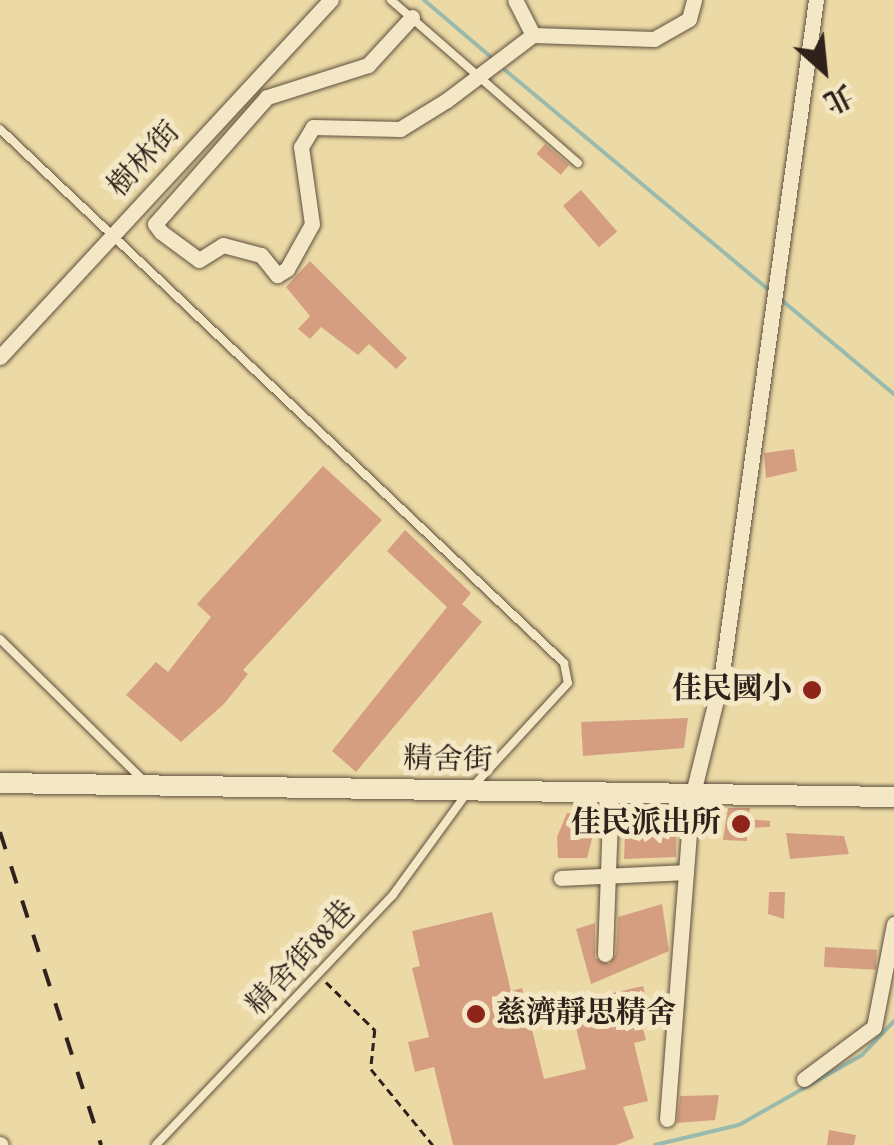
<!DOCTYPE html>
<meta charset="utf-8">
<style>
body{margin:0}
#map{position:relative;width:894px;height:1145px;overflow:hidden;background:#ecdaa6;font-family:"IM FELL English","Noto Serif TC",serif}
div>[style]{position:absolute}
.stream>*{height:4px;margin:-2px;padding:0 2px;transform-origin:2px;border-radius:2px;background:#99baac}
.building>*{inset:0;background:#d69e81;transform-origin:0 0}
.path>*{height:2.5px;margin-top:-1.25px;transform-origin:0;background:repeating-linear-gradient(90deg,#2f211b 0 8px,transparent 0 13px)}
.roads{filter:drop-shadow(0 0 2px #5e4f3e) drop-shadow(0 0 2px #5e4f3e)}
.service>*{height:8px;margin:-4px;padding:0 4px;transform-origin:4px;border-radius:4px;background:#f3e7c5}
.minor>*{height:15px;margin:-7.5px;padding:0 7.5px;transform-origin:7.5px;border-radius:7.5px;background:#f3e7c5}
.tertiary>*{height:20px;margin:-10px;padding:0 10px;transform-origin:10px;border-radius:10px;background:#f3e7c5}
.rail>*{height:4px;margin-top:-2px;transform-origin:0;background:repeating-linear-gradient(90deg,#2f211b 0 18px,transparent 0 36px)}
.dots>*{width:28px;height:28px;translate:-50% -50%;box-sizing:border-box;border:5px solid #f3e7c5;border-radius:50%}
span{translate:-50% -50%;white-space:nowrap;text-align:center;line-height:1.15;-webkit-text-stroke:10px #f3e7c5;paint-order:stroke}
.street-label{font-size:30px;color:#2f211b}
.poi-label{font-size:30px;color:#2f211b;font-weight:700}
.right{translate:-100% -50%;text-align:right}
.left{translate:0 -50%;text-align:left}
.north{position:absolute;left:774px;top:20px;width:100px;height:100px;-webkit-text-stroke:8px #f3e7c5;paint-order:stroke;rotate:153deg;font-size:28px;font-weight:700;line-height:40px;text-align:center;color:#2f211b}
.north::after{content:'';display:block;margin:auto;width:35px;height:45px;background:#2f211b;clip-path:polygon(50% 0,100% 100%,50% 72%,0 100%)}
</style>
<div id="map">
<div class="stream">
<i style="left:424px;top:0;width:88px;rotate:40.4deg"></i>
<i style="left:505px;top:70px;width:346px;rotate:39.8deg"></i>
<i style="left:779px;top:298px;width:150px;rotate:39.9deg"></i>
<i style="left:655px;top:1145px;width:86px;rotate:-13.4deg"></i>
<i style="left:739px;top:1125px;width:142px;rotate:-29.6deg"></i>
<i style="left:862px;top:1055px;width:47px;rotate:-46.7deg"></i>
</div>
<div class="building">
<i style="left:545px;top:144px;width:32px;height:13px;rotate:41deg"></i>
<i style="left:581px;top:190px;width:55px;height:24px;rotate:49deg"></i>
<i style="clip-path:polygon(310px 261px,407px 358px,396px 369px,369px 344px,358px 355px,321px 327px,310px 339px,298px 329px,310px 316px,286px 287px)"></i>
<i style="clip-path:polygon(794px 449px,797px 471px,766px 478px,764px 453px)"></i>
<i style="clip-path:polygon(323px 466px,382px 520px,243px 670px,248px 674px,224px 704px,181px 742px,126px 695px,156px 662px,168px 672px,211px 617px,197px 604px)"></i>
<i style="clip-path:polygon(405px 530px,471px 593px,462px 604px,482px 622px,356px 772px,332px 751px,447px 607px,387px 551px)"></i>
<i style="clip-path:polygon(688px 718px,684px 748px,583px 756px,581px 722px)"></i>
<i style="clip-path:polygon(626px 807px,677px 813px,676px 857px,624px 859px)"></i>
<i style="clip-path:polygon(728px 808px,750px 808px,748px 819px,770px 821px,770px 827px,747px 828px,747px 841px,723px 840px)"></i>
<i style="clip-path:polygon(567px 813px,598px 816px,587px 858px,558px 858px,557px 837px)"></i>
<i style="clip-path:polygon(786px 833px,844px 836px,849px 854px,790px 859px)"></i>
<i style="clip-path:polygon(769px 892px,785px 892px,784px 919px,768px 914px)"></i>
<i style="clip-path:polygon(662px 904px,669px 951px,591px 984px,576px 929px,595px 923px,595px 958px,609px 964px,616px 954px,618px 917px)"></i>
<i style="clip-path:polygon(492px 912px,511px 991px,522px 988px,544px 1079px,586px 1069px,570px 1003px,643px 986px,651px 1019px,641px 1022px,646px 1040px,634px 1043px,648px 1101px,623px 1107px,634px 1138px,616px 1145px,453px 1145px,434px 1067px,415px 1072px,408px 1042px,429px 1037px,412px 968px,420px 966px,412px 931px)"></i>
<i style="left:825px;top:947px;width:52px;height:20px;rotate:3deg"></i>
<i style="clip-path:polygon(719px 1095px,715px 1120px,677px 1123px,680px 1096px)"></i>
<i style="clip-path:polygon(829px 1130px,856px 1135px,854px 1145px,827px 1145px)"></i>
</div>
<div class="path">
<i style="left:326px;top:982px;width:69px;rotate:44.4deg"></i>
<i style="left:375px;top:1030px;width:39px;rotate:96deg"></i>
<i style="left:371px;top:1069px;width:98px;rotate:50.8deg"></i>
</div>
<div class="roads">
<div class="service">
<i style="left:391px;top:0;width:248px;rotate:41.1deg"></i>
<i style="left:0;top:129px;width:777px;rotate:43.43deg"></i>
<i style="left:564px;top:663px;width:20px;rotate:79deg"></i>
<i style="left:568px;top:683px;width:149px;rotate:132.6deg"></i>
<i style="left:467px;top:793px;width:126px;rotate:126deg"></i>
<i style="left:393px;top:895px;width:344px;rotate:133.5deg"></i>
<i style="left:0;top:639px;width:204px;rotate:44.6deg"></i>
</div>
<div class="minor">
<i style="left:412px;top:17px;width:65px;rotate:132.5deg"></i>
<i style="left:368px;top:65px;width:106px;rotate:162.4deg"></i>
<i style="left:267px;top:97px;width:169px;rotate:131.4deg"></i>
<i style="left:155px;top:224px;width:10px;rotate:53deg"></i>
<i style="left:161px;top:232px;width:47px;rotate:36.4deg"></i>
<i style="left:199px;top:260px;width:28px;rotate:-32deg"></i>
<i style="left:223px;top:245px;width:39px;rotate:15deg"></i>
<i style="left:261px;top:255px;width:26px;rotate:51deg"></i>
<i style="left:277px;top:275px;width:12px;rotate:-31deg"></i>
<i style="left:287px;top:269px;width:51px;rotate:-60.9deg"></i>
<i style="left:312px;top:224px;width:78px;rotate:-98.1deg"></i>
<i style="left:301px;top:147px;width:23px;rotate:-59deg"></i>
<i style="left:313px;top:127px;width:87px;rotate:1.3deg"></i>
<i style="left:400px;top:129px;width:55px;rotate:-31.7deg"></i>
<i style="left:447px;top:100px;width:108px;rotate:-37.1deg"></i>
<i style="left:533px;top:35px;width:39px;rotate:-117deg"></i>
<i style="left:533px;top:35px;width:121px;rotate:1.9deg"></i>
<i style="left:654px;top:39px;width:40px;rotate:-29.7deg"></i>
<i style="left:689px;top:19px;width:20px;rotate:-75deg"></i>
<i style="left:0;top:357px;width:487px;rotate:-47.2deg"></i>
<i style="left:561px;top:878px;width:125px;rotate:-2.7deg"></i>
<i style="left:605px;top:954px;width:163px;rotate:-87.9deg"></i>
<i style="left:804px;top:1079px;width:87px;rotate:-36.6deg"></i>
<i style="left:874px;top:1027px;width:105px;rotate:-79deg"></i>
<i style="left:667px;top:1119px;width:323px;rotate:-85.6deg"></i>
<i style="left:692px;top:797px;width:121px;rotate:-76.1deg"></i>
<i style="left:721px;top:680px;width:687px;rotate:-82.05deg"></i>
<i style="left:0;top:1144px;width:1px;rotate:45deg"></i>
</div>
<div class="tertiary">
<i style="left:0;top:783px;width:894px;rotate:0.9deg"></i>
</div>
</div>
<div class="rail">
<i style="left:0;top:832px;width:329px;rotate:72.1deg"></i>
</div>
<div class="dots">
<i style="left:812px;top:690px;background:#8f2418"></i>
<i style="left:741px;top:824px;background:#8f2418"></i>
<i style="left:476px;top:1014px;background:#8f2418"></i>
</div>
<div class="street-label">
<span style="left:145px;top:160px;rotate:-47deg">樹林街</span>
<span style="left:448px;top:761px;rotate:1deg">精舍街</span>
<span style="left:302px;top:959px;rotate:-47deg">精舍街88巷</span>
</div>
<div class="poi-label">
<span class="right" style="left:792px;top:690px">佳民國小</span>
<span class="right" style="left:721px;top:824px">佳民派出所</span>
<span class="left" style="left:496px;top:1014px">慈濟靜思精舍</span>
</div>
<div class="north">北</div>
</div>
